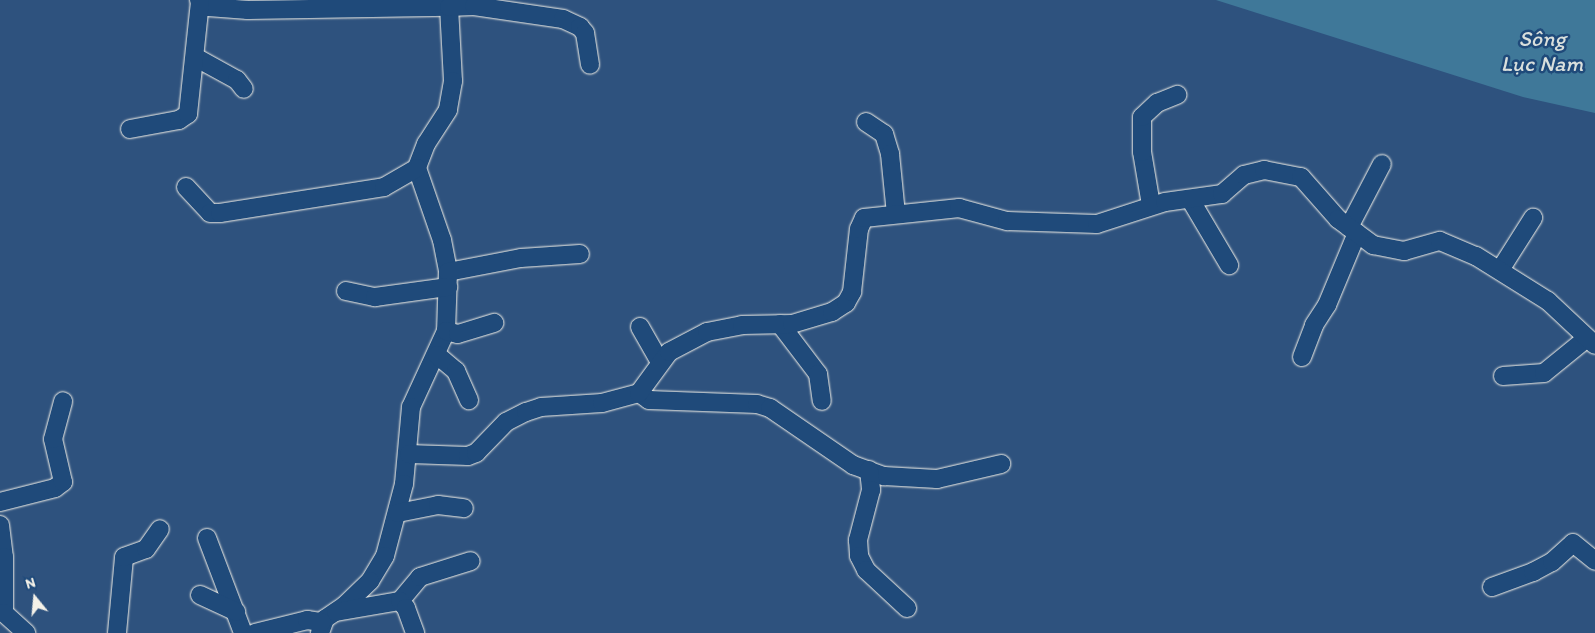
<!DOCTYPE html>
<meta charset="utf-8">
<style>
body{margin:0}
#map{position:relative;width:1595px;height:633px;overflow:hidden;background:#2e527e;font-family:Itim,sans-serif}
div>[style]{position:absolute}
.water>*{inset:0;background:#3f7899}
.roads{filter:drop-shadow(0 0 1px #f4f1e8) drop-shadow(0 0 1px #f4f1e8)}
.minor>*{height:18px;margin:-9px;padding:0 9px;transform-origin:9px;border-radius:9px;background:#1f4a7a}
span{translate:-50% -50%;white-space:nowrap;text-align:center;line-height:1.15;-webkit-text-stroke:5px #1f4a7a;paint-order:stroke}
.water-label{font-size:22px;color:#d9dfdc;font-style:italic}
.north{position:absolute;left:10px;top:573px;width:50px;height:50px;-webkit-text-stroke:4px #1f4a7a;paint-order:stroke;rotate:343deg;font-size:14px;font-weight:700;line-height:20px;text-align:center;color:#f4f1e8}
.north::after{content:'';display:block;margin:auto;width:18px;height:22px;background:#f4f1e8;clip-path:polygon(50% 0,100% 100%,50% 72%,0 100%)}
</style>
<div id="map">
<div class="water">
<i style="clip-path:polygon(1216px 0,1595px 0,1595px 113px,1523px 97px)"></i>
</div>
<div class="roads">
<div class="minor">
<i style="left:199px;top:0;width:11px;rotate:38deg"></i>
<i style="left:208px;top:7px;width:40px;rotate:4.3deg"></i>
<i style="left:248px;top:10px;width:201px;rotate:-0.9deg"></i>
<i style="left:449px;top:7px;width:74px;rotate:86.9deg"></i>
<i style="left:453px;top:81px;width:29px;rotate:100deg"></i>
<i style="left:448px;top:110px;width:40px;rotate:122.9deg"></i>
<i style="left:426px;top:144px;width:26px;rotate:111deg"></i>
<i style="left:417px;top:168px;width:76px;rotate:70.9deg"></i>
<i style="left:442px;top:240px;width:33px;rotate:79deg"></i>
<i style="left:448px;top:272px;width:59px;rotate:91.9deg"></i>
<i style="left:446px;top:331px;width:84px;rotate:114.7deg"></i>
<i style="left:411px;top:407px;width:77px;rotate:95.2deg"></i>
<i style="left:404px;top:484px;width:74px;rotate:104.8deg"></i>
<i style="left:385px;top:556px;width:29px;rotate:121deg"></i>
<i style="left:370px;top:581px;width:36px;rotate:136deg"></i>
<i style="left:344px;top:606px;width:23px;rotate:146deg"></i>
<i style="left:325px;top:619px;width:15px;rotate:110deg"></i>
<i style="left:449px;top:7px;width:25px;rotate:-2deg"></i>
<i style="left:474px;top:6px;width:90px;rotate:8.3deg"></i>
<i style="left:563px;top:19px;width:19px;rotate:25deg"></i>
<i style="left:580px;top:27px;width:8px;rotate:50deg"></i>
<i style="left:585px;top:33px;width:32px;rotate:81deg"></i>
<i style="left:195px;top:57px;width:48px;rotate:28.7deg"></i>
<i style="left:237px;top:80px;width:11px;rotate:52deg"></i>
<i style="left:866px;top:122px;width:22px;rotate:34deg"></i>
<i style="left:884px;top:134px;width:21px;rotate:73deg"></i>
<i style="left:890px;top:154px;width:60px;rotate:84.3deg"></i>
<i style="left:130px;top:129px;width:50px;rotate:-10.4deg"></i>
<i style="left:179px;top:120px;width:11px;rotate:-34deg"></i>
<i style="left:188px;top:114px;width:113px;rotate:-83.9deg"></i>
<i style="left:186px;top:187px;width:35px;rotate:47deg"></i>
<i style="left:210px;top:213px;width:10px"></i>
<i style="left:220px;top:213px;width:166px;rotate:-9deg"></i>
<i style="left:384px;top:187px;width:38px;rotate:-30deg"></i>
<i style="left:1190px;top:199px;width:77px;rotate:59.4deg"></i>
<i style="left:1151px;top:205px;width:54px;rotate:-99.6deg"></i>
<i style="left:1142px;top:152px;width:35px;rotate:-90deg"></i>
<i style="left:1142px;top:117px;width:21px;rotate:-43deg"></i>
<i style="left:1157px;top:103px;width:22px;rotate:-22deg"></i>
<i style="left:1349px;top:227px;width:71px;rotate:-62.4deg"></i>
<i style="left:1500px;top:270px;width:62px;rotate:-57.6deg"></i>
<i style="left:448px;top:272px;width:74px;rotate:-10.9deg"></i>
<i style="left:521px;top:258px;width:59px;rotate:-3.9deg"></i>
<i style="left:346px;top:291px;width:30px;rotate:12deg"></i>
<i style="left:375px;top:297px;width:74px;rotate:-7.8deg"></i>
<i style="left:780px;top:324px;width:63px;rotate:52.8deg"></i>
<i style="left:818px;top:374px;width:27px;rotate:82deg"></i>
<i style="left:640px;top:327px;width:40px;rotate:60.3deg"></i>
<i style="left:446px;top:331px;width:12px;rotate:14deg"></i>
<i style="left:458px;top:334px;width:38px;rotate:-17deg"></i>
<i style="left:437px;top:355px;width:25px;rotate:40deg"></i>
<i style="left:456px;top:371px;width:32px;rotate:66deg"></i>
<i style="left:1302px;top:357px;width:34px;rotate:-69deg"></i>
<i style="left:1314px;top:325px;width:24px;rotate:-57deg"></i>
<i style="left:1327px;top:305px;width:78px;rotate:-67.4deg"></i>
<i style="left:1503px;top:376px;width:41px;rotate:-4.2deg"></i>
<i style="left:1544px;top:373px;width:55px;rotate:-39.1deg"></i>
<i style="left:639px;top:393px;width:12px;rotate:35deg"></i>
<i style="left:649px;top:400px;width:108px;rotate:2.1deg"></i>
<i style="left:757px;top:404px;width:14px;rotate:17deg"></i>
<i style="left:770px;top:408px;width:101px;rotate:34.5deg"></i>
<i style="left:853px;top:465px;width:33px;rotate:20deg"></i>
<i style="left:884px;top:476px;width:53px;rotate:3.2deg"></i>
<i style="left:937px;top:479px;width:66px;rotate:-13.2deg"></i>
<i style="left:409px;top:454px;width:59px;rotate:1.9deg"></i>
<i style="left:468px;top:456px;width:9px;rotate:-21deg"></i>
<i style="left:476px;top:453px;width:43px;rotate:-45.9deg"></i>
<i style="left:506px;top:422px;width:22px;rotate:-27deg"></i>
<i style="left:526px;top:412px;width:16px;rotate:-18deg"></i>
<i style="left:541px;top:407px;width:61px;rotate:-3.8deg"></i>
<i style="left:602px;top:403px;width:38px;rotate:-15deg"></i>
<i style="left:639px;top:393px;width:51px;rotate:-53.8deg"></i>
<i style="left:669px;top:352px;width:43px;rotate:-27.8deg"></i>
<i style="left:707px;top:332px;width:36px;rotate:-11deg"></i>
<i style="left:742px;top:325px;width:50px;rotate:-1.1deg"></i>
<i style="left:792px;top:324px;width:42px;rotate:-16.7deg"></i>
<i style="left:832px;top:312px;width:17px;rotate:-33deg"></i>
<i style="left:846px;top:303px;width:13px;rotate:-61deg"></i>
<i style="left:852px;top:292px;width:63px;rotate:-83.7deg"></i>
<i style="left:859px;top:229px;width:12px;rotate:-66deg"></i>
<i style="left:864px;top:218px;width:96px;rotate:-6deg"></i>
<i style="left:959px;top:208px;width:50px;rotate:15.2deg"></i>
<i style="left:1007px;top:221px;width:90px;rotate:1.9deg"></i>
<i style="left:1097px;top:224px;width:71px;rotate:-17.9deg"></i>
<i style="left:1165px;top:202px;width:58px;rotate:-8deg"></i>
<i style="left:1222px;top:194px;width:29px;rotate:-41deg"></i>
<i style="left:1244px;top:175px;width:21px;rotate:-14deg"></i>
<i style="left:1264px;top:170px;width:38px;rotate:11deg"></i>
<i style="left:1301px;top:177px;width:56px;rotate:48.6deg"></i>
<i style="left:1338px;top:219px;width:44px;rotate:36.6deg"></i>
<i style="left:1373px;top:245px;width:32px;rotate:11deg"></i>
<i style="left:1404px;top:251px;width:37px;rotate:-16deg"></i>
<i style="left:1440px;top:241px;width:39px;rotate:23deg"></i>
<i style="left:1476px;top:256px;width:85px;rotate:32deg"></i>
<i style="left:1548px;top:301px;width:64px;rotate:43.1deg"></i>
<i style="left:869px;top:470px;width:20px;rotate:84deg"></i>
<i style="left:871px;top:490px;width:52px;rotate:104.6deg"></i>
<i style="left:858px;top:540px;width:16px;rotate:86deg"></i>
<i style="left:859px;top:556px;width:16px;rotate:63deg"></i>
<i style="left:866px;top:570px;width:56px;rotate:42.8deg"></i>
<i style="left:0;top:502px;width:57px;rotate:-14.3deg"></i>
<i style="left:55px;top:488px;width:10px;rotate:-37deg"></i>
<i style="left:63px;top:482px;width:44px;rotate:-103.1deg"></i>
<i style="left:53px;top:439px;width:39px;rotate:-75deg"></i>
<i style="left:398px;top:513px;width:41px;rotate:-11.3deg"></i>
<i style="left:438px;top:505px;width:26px;rotate:7deg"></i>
<i style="left:0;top:525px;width:32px;rotate:83deg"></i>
<i style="left:4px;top:557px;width:56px;rotate:90deg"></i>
<i style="left:4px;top:613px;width:30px;rotate:42deg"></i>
<i style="left:207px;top:538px;width:102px;rotate:69.2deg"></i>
<i style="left:1492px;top:587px;width:44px;rotate:-20.1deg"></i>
<i style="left:1533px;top:572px;width:21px;rotate:-28deg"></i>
<i style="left:1552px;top:562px;width:28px;rotate:-42deg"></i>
<i style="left:1573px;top:543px;width:28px;rotate:39deg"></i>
<i style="left:200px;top:595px;width:40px;rotate:25deg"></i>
<i style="left:400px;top:601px;width:31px;rotate:-50deg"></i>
<i style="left:420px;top:577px;width:53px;rotate:-17.4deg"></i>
<i style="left:336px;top:612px;width:65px;rotate:-9.8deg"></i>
<i style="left:400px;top:601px;width:9px;rotate:49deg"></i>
<i style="left:406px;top:608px;width:27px;rotate:70deg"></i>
<i style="left:117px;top:633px;width:76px;rotate:-84.7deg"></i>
<i style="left:124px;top:557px;width:23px;rotate:-20deg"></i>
<i style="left:146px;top:549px;width:24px;rotate:-55deg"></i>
<i style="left:255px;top:633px;width:54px;rotate:-14deg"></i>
<i style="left:307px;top:620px;width:15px;rotate:8deg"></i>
</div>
</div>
<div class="water-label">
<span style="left:1542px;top:51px">Sông<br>Lục Nam</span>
</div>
<div class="north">N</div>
</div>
